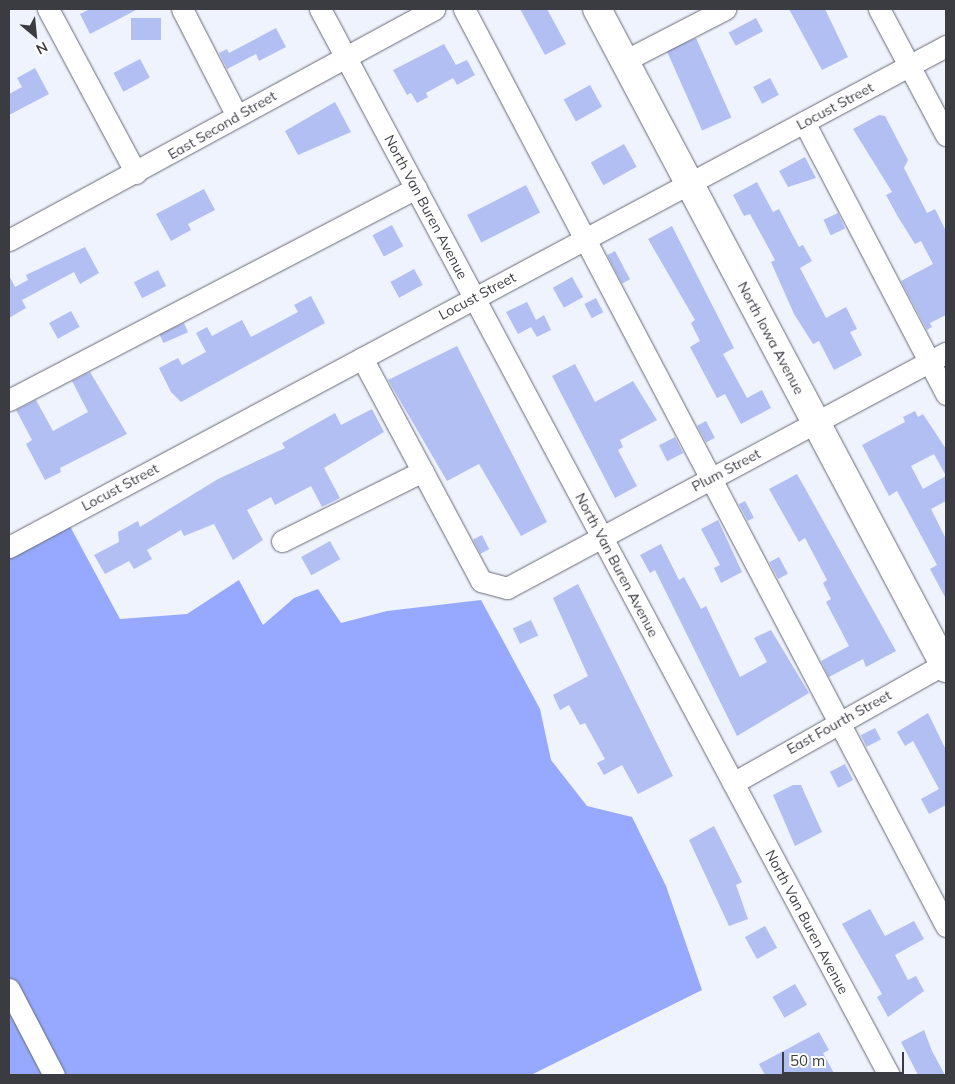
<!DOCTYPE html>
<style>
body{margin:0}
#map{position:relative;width:955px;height:1084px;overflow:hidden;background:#eff3fe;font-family:Mulish,sans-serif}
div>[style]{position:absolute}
.forest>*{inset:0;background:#96a9ff}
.building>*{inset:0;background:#b2bff3;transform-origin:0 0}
.roads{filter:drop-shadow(0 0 1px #676a76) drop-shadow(0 0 1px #676a76)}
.minor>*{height:21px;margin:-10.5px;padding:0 10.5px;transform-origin:10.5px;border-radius:10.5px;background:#fff}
.major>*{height:28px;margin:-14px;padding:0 14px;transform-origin:14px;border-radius:14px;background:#fff}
span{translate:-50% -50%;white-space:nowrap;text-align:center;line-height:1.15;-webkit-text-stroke:4px #fff;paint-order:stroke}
.street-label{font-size:14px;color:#3b3c42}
.frame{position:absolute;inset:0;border:10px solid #3b3c42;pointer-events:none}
.north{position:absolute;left:10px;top:10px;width:50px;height:50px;-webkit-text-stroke:4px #fff;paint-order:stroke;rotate:152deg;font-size:14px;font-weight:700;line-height:20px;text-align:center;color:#3b3c42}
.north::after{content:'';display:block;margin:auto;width:18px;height:22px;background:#3b3c42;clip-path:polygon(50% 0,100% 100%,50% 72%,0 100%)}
.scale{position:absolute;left:782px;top:1052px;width:122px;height:22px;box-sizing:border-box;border:2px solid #3b3c42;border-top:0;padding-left:6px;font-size:15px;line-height:18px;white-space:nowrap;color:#3b3c42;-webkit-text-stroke:4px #fff;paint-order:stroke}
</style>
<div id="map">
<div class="forest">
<i style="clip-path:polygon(65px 517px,120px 619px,187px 614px,239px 580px,263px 625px,294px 598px,318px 589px,341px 623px,387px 611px,481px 600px,540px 709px,551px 760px,587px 806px,632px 817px,666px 886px,702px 990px,531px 1075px,9px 1075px,9px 547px)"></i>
</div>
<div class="building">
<i style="clip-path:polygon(90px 9px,138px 9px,90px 34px,80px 14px)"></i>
<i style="clip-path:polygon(520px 9px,547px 9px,566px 44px,545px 55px)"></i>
<i style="clip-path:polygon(789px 9px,825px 9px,848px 57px,822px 70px)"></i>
<i style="left:131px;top:18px;width:30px;height:22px"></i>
<i style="left:756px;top:18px;width:15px;height:31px;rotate:62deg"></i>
<i style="clip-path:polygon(276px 28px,286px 47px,259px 61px,256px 54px,227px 69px,219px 53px,227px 49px,229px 53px)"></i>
<i style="left:696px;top:38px;width:87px;height:32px;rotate:66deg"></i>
<i style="clip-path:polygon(444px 44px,456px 65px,467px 60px,475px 75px,457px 85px,453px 78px,426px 93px,428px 97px,417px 103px,411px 93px,407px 95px,393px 70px)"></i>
<i style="left:140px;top:59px;width:21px;height:30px;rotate:62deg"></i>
<i style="clip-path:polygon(35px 68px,49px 94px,9px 115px,9px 94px,22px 87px,17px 78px)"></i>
<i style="left:770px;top:78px;width:19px;height:19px;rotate:62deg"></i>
<i style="left:590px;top:85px;width:25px;height:30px;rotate:61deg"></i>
<i style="clip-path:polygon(335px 102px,351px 132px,298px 155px,285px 131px)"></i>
<i style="clip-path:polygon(879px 115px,885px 116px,908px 160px,904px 168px,927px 213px,935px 209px,946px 231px,946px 315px,930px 323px,932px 327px,927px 330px,901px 281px,933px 264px,921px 241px,915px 244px,898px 217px,886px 195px,892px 192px,853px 129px)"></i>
<i style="left:624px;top:144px;width:26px;height:38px;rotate:61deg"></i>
<i style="clip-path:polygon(805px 157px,816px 178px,788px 187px,779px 171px)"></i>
<i style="clip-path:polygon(757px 182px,773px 212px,779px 209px,799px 247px,803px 245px,812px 261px,800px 268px,826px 318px,846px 307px,857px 329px,850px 332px,862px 355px,834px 370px,819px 341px,813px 344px,794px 314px,771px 262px,775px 260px,750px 214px,744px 216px,733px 195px)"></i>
<i style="left:526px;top:185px;width:31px;height:66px;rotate:63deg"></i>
<i style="clip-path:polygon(204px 189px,215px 210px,188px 224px,191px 230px,171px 241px,156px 214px)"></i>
<i style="left:838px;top:213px;width:17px;height:16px;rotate:65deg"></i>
<i style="left:392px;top:225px;width:24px;height:22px;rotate:62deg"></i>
<i style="clip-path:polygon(672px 226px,734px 348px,723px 354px,747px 398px,762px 390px,771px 408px,741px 424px,725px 394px,717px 398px,690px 347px,700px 341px,691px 323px,695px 320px,648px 239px)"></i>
<i style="clip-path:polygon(85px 247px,99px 273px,80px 284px,74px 272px,22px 300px,26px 308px,9px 318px,9px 275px,15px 287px,28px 280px,26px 275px)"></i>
<i style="left:615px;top:251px;width:32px;height:9px;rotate:62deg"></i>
<i style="left:414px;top:269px;width:18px;height:27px;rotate:61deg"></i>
<i style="left:158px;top:270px;width:18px;height:27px;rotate:63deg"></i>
<i style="left:572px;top:277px;width:23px;height:22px;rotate:61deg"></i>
<i style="clip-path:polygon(311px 296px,325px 323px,181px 402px,171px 392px,159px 368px,178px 358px,182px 365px,206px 352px,196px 333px,207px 327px,212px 336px,242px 320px,251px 337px,298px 312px,294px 305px)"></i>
<i style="left:596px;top:298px;width:16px;height:13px;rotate:63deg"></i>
<i style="clip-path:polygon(527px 302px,536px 320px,544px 315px,551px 330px,537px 337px,531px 327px,518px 334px,506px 312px)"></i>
<i style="left:71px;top:311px;width:18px;height:25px;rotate:61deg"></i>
<i style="left:184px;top:323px;width:10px;height:27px;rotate:66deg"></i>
<i style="clip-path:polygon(457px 346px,547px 522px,521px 536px,479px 464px,447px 481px,388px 380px)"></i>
<i style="clip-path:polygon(575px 364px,595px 402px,633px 381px,657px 420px,620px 440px,623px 447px,618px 450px,637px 486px,615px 498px,552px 376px)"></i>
<i style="clip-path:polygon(90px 372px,127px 434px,60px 468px,61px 472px,45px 480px,26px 444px,32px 440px,16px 410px,36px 400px,53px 431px,88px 412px,72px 381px)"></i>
<i style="clip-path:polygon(372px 409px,384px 432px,324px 468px,340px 498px,322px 507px,311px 486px,275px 505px,271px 497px,247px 510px,263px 540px,233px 560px,214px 524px,184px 536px,181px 530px,147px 550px,152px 559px,134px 569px,129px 561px,105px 574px,94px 555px,119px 542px,118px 532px,138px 521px,140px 527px,218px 479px,285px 448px,282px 443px,335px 413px,341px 425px)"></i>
<i style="clip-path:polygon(evenodd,915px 411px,918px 417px,923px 414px,946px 449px,946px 501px,931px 509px,946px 539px,946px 599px,930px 569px,937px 565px,897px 491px,889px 496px,862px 445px,905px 422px,903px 417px,915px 411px,934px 454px,946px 476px,923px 489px,911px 466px,934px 454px)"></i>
<i style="left:706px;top:421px;width:19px;height:10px;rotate:62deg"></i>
<i style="left:675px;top:437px;width:18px;height:18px;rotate:63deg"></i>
<i style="clip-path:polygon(797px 474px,896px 651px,866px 667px,863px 659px,829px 677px,821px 661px,849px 646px,826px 602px,831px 599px,823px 583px,827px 580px,805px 538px,799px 542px,769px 489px)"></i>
<i style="left:745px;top:501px;width:19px;height:7px;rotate:62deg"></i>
<i style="clip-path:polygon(718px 520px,742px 572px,721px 583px,714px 568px,720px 565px,701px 529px)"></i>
<i style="left:482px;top:535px;width:16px;height:10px;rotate:63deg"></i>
<i style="left:330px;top:541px;width:21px;height:33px;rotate:61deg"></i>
<i style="clip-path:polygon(661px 544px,679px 580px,684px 577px,701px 609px,706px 606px,740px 677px,767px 662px,754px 638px,771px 630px,809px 693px,737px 736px,655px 570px,650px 573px,640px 555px)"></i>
<i style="left:779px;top:557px;width:19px;height:11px;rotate:62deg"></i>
<i style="clip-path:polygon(578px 584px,673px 776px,638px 794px,622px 765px,604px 775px,597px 763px,605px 759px,585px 723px,580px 725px,569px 705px,560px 710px,553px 695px,588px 676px,553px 598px)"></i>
<i style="left:531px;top:620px;width:17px;height:20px;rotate:65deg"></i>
<i style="clip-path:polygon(928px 713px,946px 750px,946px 805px,929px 814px,921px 799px,939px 789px,913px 741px,905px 746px,897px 732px)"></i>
<i style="left:875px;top:728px;width:13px;height:16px;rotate:63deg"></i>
<i style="left:845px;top:764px;width:18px;height:17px;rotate:63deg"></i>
<i style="clip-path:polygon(793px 785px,801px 785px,822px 832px,795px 846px,773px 795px)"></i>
<i style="clip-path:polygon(714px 826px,742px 882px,736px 885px,748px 919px,729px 926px,689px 840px)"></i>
<i style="clip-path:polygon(870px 909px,885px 936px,914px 921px,924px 939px,895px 955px,908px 980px,916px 976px,924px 991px,888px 1017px,877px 997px,882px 994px,842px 924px)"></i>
<i style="left:765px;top:926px;width:25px;height:23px;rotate:61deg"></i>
<i style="left:795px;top:984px;width:24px;height:26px;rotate:60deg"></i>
<i style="clip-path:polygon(924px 1030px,932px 1051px,945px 1075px,918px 1075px,901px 1042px)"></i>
<i style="clip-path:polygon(819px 1032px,829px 1050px,823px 1053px,835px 1075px,765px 1075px,759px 1064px)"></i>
</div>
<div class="roads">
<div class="minor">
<i style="left:48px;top:9px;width:186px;rotate:61.8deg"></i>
<i style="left:182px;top:9px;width:120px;rotate:62.8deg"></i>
<i style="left:320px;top:9px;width:1208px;rotate:61.91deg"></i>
<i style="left:464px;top:9px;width:1036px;rotate:62.27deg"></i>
<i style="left:879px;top:9px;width:143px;rotate:62deg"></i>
<i style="left:624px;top:61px;width:114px;rotate:-27.2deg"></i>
<i style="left:804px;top:122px;width:307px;rotate:62.4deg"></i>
<i style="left:9px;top:240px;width:484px;rotate:-28.5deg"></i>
<i style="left:362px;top:358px;width:253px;rotate:61.9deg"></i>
<i style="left:481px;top:581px;width:27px;rotate:15deg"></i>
<i style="left:507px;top:588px;width:498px;rotate:-28.2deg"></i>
<i style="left:9px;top:400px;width:459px;rotate:-27.5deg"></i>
<i style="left:282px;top:541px;width:157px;rotate:-26.4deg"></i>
<i style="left:9px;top:547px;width:1063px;rotate:-28.13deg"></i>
<i style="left:733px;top:783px;width:242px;rotate:-29.4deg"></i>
<i style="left:9px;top:989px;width:97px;rotate:62.4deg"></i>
</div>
<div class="major">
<i style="left:597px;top:9px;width:746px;rotate:62.09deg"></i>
</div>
</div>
<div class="street-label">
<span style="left:835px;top:106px;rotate:-28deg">Locust Street</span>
<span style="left:222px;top:125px;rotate:-30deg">East Second Street</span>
<span style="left:426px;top:207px;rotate:62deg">North Van Buren Avenue</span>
<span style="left:477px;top:296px;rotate:-28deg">Locust Street</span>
<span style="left:771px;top:338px;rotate:62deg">North Iowa Avenue</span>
<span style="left:726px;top:470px;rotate:-28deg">Plum Street</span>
<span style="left:120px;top:487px;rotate:-28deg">Locust Street</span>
<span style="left:617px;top:565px;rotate:62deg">North Van Buren Avenue</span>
<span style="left:839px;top:722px;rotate:-29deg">East Fourth Street</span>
<span style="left:807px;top:922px;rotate:62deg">North Van Buren Avenue</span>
</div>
<div class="frame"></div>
<div class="north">N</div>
<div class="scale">50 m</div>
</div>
